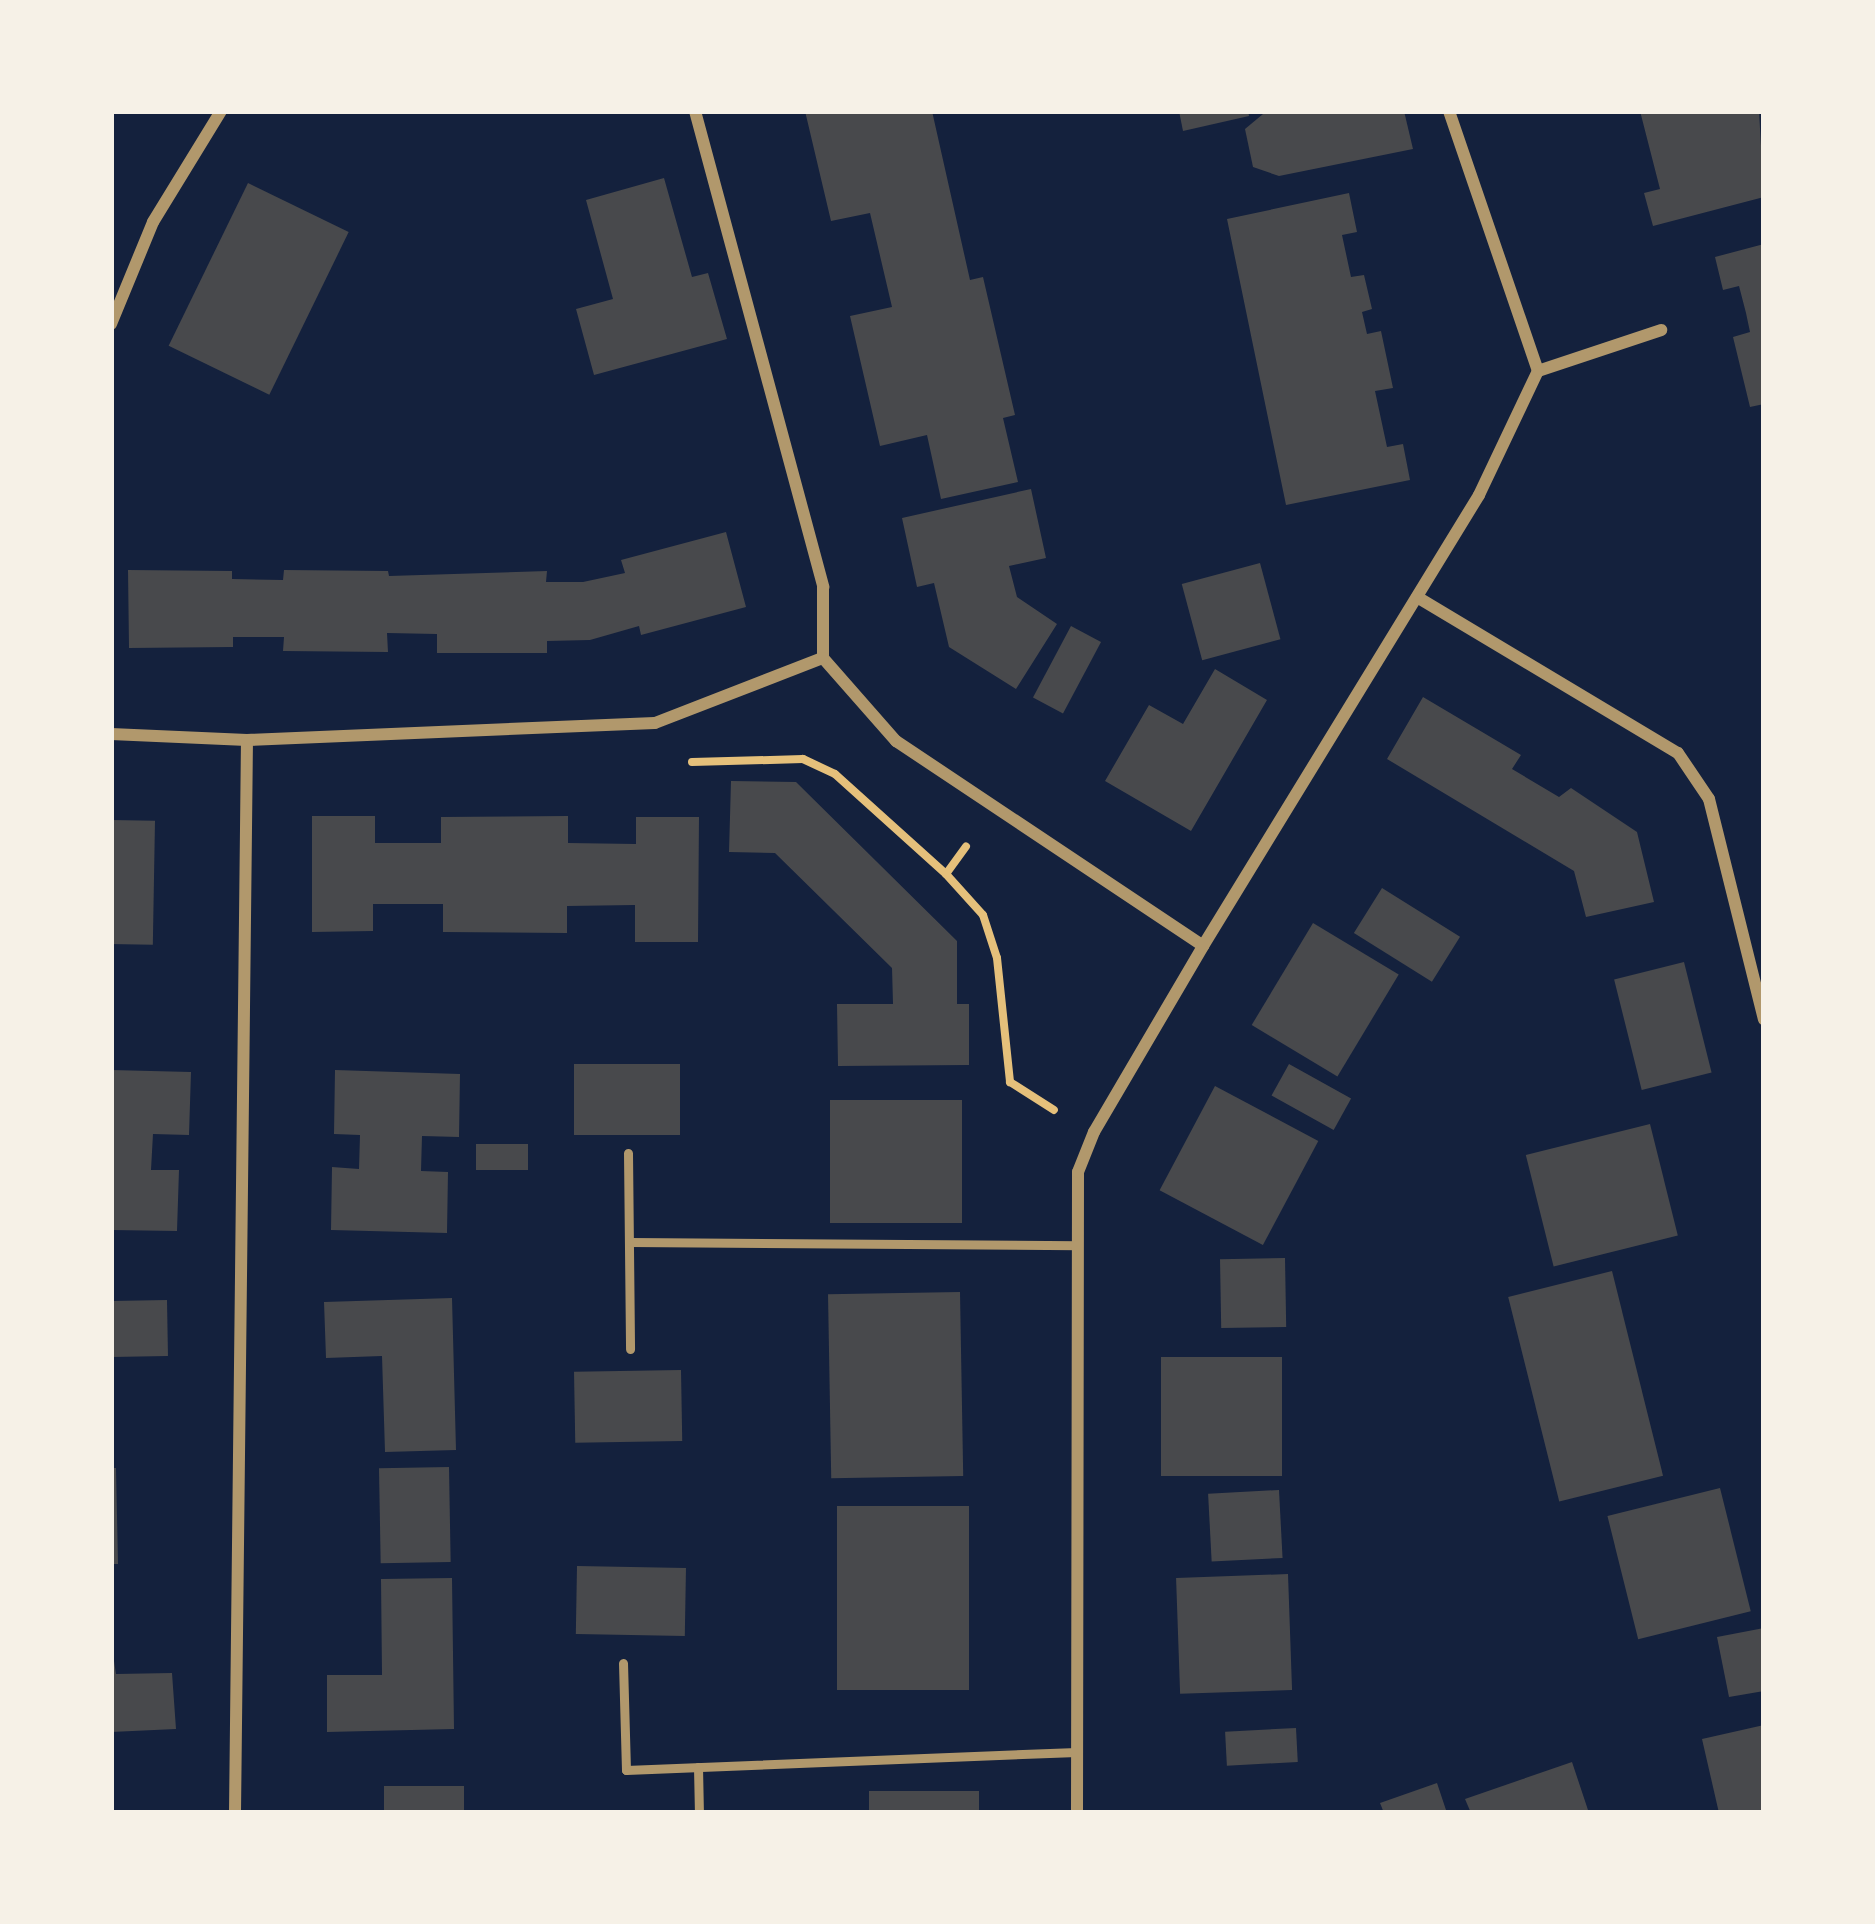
<!DOCTYPE html>
<style>
body{margin:0}
#map{position:relative;width:1875px;height:1924px;overflow:hidden;background:#14213d;font-family:Rubik,sans-serif}
div>[style]{position:absolute}
.building>*{inset:0;background:#48494c;transform-origin:0 0}
.path>*{height:8px;margin:-4px;padding:0 4px;transform-origin:4px;border-radius:4px;background:#e5c07b}
.service>*{height:9px;margin:-4.5px;padding:0 4.5px;transform-origin:4.5px;border-radius:4.5px;background:#b1986c}
.minor>*{height:12px;margin:-6px;padding:0 6px;transform-origin:6px;border-radius:6px;background:#b1986c}
span{translate:-50% -50%;white-space:nowrap;text-align:center;line-height:1.15;-webkit-text-stroke:12px #f6f1e7;paint-order:stroke}
.frame{position:absolute;inset:0;border:114px solid #f6f1e7;pointer-events:none}
</style>
<div id="map">
<div class="building">
<i style="clip-path:polygon(805px 111px,932px 111px,970px 280px,983px 277px,1015px 415px,1003px 418px,1018px 482px,941px 499px,927px 435px,880px 446px,850px 316px,892px 307px,870px 213px,831px 221px)"></i>
<i style="clip-path:polygon(1179px 111px,1248px 111px,1249px 116px,1183px 131px)"></i>
<i style="clip-path:polygon(1283px 111px,1404px 111px,1413px 149px,1279px 176px,1253px 167px,1245px 129px,1263px 114px)"></i>
<i style="clip-path:polygon(1640px 111px,1759px 111px,1764px 197px,1653px 226px,1644px 193px,1660px 189px)"></i>
<i style="clip-path:polygon(664px 178px,692px 277px,708px 273px,727px 339px,594px 375px,576px 309px,613px 299px,586px 200px)"></i>
<i style="left:248px;top:183px;width:112px;height:181px;rotate:26deg"></i>
<i style="clip-path:polygon(1349px 193px,1357px 232px,1342px 235px,1351px 277px,1364px 275px,1372px 309px,1362px 312px,1367px 334px,1381px 331px,1393px 388px,1375px 391px,1387px 447px,1403px 444px,1410px 480px,1286px 505px,1227px 219px)"></i>
<i style="clip-path:polygon(1764px 244px,1764px 404px,1750px 407px,1733px 337px,1750px 332px,1746px 313px,1739px 286px,1723px 290px,1715px 257px)"></i>
<i style="clip-path:polygon(1031px 489px,1046px 558px,1009px 566px,1017px 597px,1057px 624px,1016px 689px,949px 647px,934px 583px,917px 587px,902px 518px)"></i>
<i style="clip-path:polygon(726px 532px,746px 607px,641px 635px,639px 626px,590px 640px,547px 641px,547px 653px,437px 653px,437px 634px,387px 633px,388px 652px,283px 651px,284px 637px,233px 637px,233px 647px,129px 648px,128px 570px,232px 571px,232px 579px,283px 580px,284px 570px,388px 571px,389px 576px,547px 571px,546px 582px,583px 582px,625px 573px,621px 560px)"></i>
<i style="left:1260px;top:563px;width:79px;height:81px;rotate:75deg"></i>
<i style="left:1071px;top:626px;width:34px;height:81px;rotate:28deg"></i>
<i style="clip-path:polygon(1215px 669px,1267px 700px,1191px 831px,1105px 781px,1149px 705px,1183px 724px)"></i>
<i style="clip-path:polygon(1423px 697px,1521px 755px,1512px 769px,1559px 797px,1571px 788px,1637px 832px,1654px 902px,1586px 917px,1574px 871px,1387px 759px)"></i>
<i style="clip-path:polygon(731px 781px,796px 782px,957px 941px,957px 1004px,969px 1004px,969px 1065px,838px 1066px,837px 1004px,893px 1004px,892px 968px,775px 853px,729px 852px)"></i>
<i style="clip-path:polygon(312px 816px,375px 816px,375px 843px,441px 843px,441px 817px,568px 816px,568px 843px,636px 844px,636px 817px,699px 817px,698px 942px,635px 942px,635px 905px,567px 906px,567px 933px,443px 932px,443px 904px,373px 904px,373px 931px,312px 932px)"></i>
<i style="left:111px;top:820px;width:44px;height:124px;rotate:1deg"></i>
<i style="left:1382px;top:888px;width:92px;height:53px;rotate:32deg"></i>
<i style="left:1313px;top:923px;width:100px;height:119px;rotate:31deg"></i>
<i style="left:1684px;top:962px;width:114px;height:72px;rotate:76deg"></i>
<i style="left:574px;top:1064px;width:106px;height:71px"></i>
<i style="left:1289px;top:1064px;width:71px;height:36px;rotate:29deg"></i>
<i style="clip-path:polygon(111px 1070px,191px 1072px,189px 1135px,153px 1134px,151px 1170px,179px 1170px,177px 1231px,111px 1230px)"></i>
<i style="clip-path:polygon(335px 1070px,460px 1074px,459px 1137px,422px 1136px,421px 1171px,448px 1172px,447px 1233px,331px 1230px,332px 1167px,359px 1169px,360px 1135px,334px 1134px)"></i>
<i style="left:1215px;top:1086px;width:117px;height:118px;rotate:28deg"></i>
<i style="left:830px;top:1100px;width:132px;height:123px"></i>
<i style="left:1650px;top:1124px;width:115px;height:128px;rotate:76deg"></i>
<i style="left:476px;top:1144px;width:52px;height:26px"></i>
<i style="left:1285px;top:1258px;width:69px;height:65px;rotate:89deg"></i>
<i style="left:1612px;top:1271px;width:211px;height:107px;rotate:76deg"></i>
<i style="left:960px;top:1292px;width:184px;height:132px;rotate:89deg"></i>
<i style="clip-path:polygon(452px 1298px,456px 1450px,385px 1452px,382px 1356px,326px 1358px,324px 1302px)"></i>
<i style="left:167px;top:1300px;width:56px;height:56px;rotate:89deg"></i>
<i style="left:1282px;top:1357px;width:119px;height:121px;rotate:90deg"></i>
<i style="left:681px;top:1370px;width:71px;height:107px;rotate:89deg"></i>
<i style="left:449px;top:1467px;width:95px;height:70px;rotate:89deg"></i>
<i style="clip-path:polygon(111px 1468px,116px 1468px,118px 1564px,111px 1564px)"></i>
<i style="left:1720px;top:1488px;width:127px;height:116px;rotate:76deg"></i>
<i style="left:1279px;top:1490px;width:68px;height:71px;rotate:87deg"></i>
<i style="left:969px;top:1506px;width:184px;height:132px;rotate:90deg"></i>
<i style="left:577px;top:1566px;width:109px;height:68px;rotate:1deg"></i>
<i style="left:1288px;top:1574px;width:116px;height:112px;rotate:88deg"></i>
<i style="clip-path:polygon(452px 1578px,454px 1729px,327px 1732px,327px 1675px,382px 1675px,381px 1579px)"></i>
<i style="clip-path:polygon(1764px 1628px,1764px 1691px,1729px 1697px,1717px 1637px)"></i>
<i style="clip-path:polygon(111px 1641px,116px 1674px,172px 1673px,176px 1729px,111px 1732px)"></i>
<i style="clip-path:polygon(1764px 1725px,1764px 1813px,1719px 1813px,1702px 1739px)"></i>
<i style="left:1296px;top:1728px;width:34px;height:71px;rotate:87deg"></i>
<i style="clip-path:polygon(1572px 1762px,1589px 1813px,1471px 1813px,1465px 1799px)"></i>
<i style="clip-path:polygon(1437px 1783px,1447px 1813px,1384px 1813px,1380px 1803px)"></i>
<i style="left:384px;top:1786px;width:80px;height:27px"></i>
<i style="left:869px;top:1791px;width:110px;height:22px"></i>
</div>
<div class="path">
<i style="left:692px;top:762px;width:111px;rotate:-1.5deg"></i>
<i style="left:803px;top:759px;width:35px;rotate:25deg"></i>
<i style="left:835px;top:774px;width:149px;rotate:42deg"></i>
<i style="left:946px;top:874px;width:55px;rotate:47.9deg"></i>
<i style="left:983px;top:915px;width:45px;rotate:72deg"></i>
<i style="left:997px;top:958px;width:125px;rotate:84deg"></i>
<i style="left:1010px;top:1082px;width:52px;rotate:32.5deg"></i>
<i style="left:946px;top:874px;width:34px;rotate:-54deg"></i>
</div>
<div class="service">
<i style="left:628px;top:1153px;width:196px;rotate:89.4deg"></i>
<i style="left:630px;top:1242px;width:448px;rotate:0.4deg"></i>
<i style="left:623px;top:1663px;width:107px;rotate:88.4deg"></i>
<i style="left:626px;top:1770px;width:451px;rotate:-2.3deg"></i>
<i style="left:698px;top:1767px;width:46px;rotate:88.8deg"></i>
</div>
<div class="minor">
<i style="left:695px;top:111px;width:493px;rotate:74.9deg"></i>
<i style="left:823px;top:587px;width:71px;rotate:90deg"></i>
<i style="left:823px;top:658px;width:111px;rotate:48.7deg"></i>
<i style="left:896px;top:741px;width:369px;rotate:33.7deg"></i>
<i style="left:111px;top:324px;width:110px;rotate:-67.6deg"></i>
<i style="left:153px;top:222px;width:130px;rotate:-58.5deg"></i>
<i style="left:1538px;top:371px;width:130px;rotate:-18.4deg"></i>
<i style="left:1417px;top:597px;width:304px;rotate:30.9deg"></i>
<i style="left:1678px;top:753px;width:55px;rotate:56deg"></i>
<i style="left:1709px;top:799px;width:227px;rotate:76deg"></i>
<i style="left:111px;top:734px;width:136px;rotate:2.5deg"></i>
<i style="left:247px;top:740px;width:408px;rotate:-2.4deg"></i>
<i style="left:655px;top:723px;width:180px;rotate:-21.2deg"></i>
<i style="left:235px;top:1813px;width:1073px;rotate:-89.36deg"></i>
<i style="left:1077px;top:1813px;width:641px;rotate:-89.91deg"></i>
<i style="left:1078px;top:1172px;width:43px;rotate:-68.2deg"></i>
<i style="left:1094px;top:1132px;width:216px;rotate:-59.6deg"></i>
<i style="left:1203px;top:946px;width:529px;rotate:-58.53deg"></i>
<i style="left:1479px;top:495px;width:137px;rotate:-64.6deg"></i>
<i style="left:1538px;top:371px;width:275px;rotate:-108.9deg"></i>
</div>
<div class="frame"></div>
</div>
